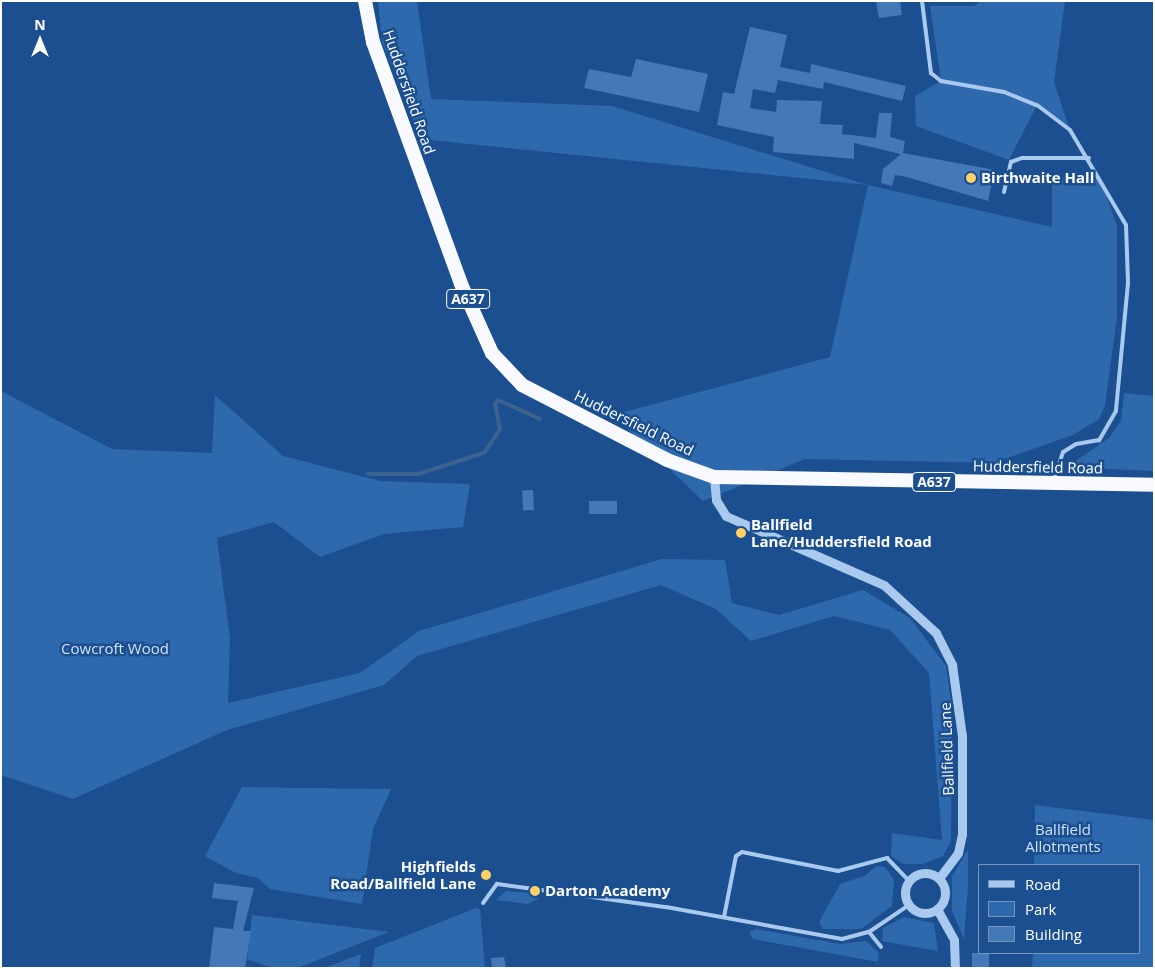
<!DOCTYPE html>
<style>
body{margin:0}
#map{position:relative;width:1155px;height:969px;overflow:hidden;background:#1b4f8f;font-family:"Open Sans",sans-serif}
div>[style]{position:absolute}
.green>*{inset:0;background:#2e69ad}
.stream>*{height:4px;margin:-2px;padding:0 2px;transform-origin:2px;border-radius:2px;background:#3c6290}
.building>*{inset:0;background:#4478b7;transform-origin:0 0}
.service>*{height:4px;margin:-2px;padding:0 2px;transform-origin:2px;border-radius:2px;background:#a9c9ee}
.tertiary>*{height:9px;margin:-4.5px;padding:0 4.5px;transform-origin:4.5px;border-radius:4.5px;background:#a9c9ee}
.tertiary>.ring{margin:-4.5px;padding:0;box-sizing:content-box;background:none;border:9px solid #a9c9ee;border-radius:50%}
.trunk>*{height:14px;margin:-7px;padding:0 7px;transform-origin:7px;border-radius:7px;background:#f8faff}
.dots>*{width:14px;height:14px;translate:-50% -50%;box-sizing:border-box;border:2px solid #1b4f8f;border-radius:50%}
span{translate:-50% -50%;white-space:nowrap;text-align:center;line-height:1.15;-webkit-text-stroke:5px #1b4f8f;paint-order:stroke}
.shield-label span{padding:1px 4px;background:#1b4f8f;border:1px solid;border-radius:4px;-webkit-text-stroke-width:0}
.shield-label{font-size:14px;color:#fff;font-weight:700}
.street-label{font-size:15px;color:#fff}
.poi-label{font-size:15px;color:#fff;font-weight:700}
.left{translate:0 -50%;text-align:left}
.right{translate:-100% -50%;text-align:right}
.park-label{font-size:15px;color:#cfe3fa}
.frame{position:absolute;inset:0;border:2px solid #fff;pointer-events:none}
.legend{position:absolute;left:978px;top:864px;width:162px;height:90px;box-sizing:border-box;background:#1b4f8f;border:1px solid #7695bc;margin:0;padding:6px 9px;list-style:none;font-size:15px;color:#fff}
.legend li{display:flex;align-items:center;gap:10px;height:25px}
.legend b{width:25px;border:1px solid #7695bc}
.north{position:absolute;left:15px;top:15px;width:50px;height:50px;-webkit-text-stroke:4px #1b4f8f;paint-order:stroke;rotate:0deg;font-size:14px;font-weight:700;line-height:20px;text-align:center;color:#fff}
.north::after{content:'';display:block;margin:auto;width:18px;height:22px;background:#fff;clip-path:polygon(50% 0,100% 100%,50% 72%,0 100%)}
</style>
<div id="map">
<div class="green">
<i style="clip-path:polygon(378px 1px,417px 1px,431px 99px,612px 106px,868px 185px,1052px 227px,1052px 180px,1098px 172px,1117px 226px,1117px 317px,1105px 406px,1099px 419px,1073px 435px,993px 463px,805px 459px,703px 501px,613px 415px,830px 357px,868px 185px,421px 139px,382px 42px)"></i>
<i style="clip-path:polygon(980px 1px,1065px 1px,1054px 82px,1070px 130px,1037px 105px,1009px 160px,916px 126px,915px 96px,941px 81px,930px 6px,974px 6px)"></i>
<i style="clip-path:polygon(1px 391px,112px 449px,212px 453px,215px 395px,283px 456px,380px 481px,470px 484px,463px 527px,384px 534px,320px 557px,274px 522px,217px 538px,230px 639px,228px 703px,360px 673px,419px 631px,662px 559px,725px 560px,732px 603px,779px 615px,863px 590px,910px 618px,946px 666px,952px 709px,951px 842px,943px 856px,923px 864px,903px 864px,891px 856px,892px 833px,942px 840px,929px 673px,890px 630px,834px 616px,751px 641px,716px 609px,661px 585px,417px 656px,384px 685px,227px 730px,73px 799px,1px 775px)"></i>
<i style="clip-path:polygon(1124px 393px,1154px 396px,1154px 471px,1067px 467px,1109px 438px,1121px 421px)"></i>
<i style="clip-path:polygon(242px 787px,391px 789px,373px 829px,362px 904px,270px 889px,258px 878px,236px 873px,205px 856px)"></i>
<i style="clip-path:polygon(1035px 805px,1154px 820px,1154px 968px,1032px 968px,1033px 953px,1139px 953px,1139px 865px,1034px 865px)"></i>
<i style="clip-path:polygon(968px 850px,968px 886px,964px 939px,952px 911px,952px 876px)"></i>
<i style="clip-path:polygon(877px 866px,885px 867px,894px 880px,892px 906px,861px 929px,823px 929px,819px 922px,840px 884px,864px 876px)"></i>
<i style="clip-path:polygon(506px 891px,532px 893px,538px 899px,528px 904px,496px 900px)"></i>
<i style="clip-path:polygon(476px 908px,480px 909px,485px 968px,372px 968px,375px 948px)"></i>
<i style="clip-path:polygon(252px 915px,389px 932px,297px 968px,272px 968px,247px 959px)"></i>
<i style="clip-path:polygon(904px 917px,934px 923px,938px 951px,882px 941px,883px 928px)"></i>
<i style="clip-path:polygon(756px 929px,840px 944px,866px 941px,879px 953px,878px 962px,753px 939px,749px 932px)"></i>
<i style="clip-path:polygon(361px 954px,359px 968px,324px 968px)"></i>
</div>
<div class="stream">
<i style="left:368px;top:474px;width:50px"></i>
<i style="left:418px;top:474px;width:69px;rotate:-17.7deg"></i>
<i style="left:484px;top:453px;width:29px;rotate:-56deg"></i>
<i style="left:500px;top:429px;width:25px;rotate:-101deg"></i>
<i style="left:495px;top:404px;width:5px;rotate:-53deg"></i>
<i style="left:498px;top:400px;width:46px;rotate:24.3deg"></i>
</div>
<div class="building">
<i style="clip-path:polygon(876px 1px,900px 1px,902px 15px,879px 18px)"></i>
<i style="clip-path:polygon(750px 27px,787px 35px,780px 67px,810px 73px,811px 64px,906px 86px,902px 101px,824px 82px,823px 89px,778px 80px,775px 93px,753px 89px,750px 108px,776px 112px,777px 100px,822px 101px,820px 124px,843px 125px,842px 134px,876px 138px,879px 113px,892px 113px,890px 137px,905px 141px,903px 153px,995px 170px,988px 201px,907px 177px,895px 175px,892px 186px,881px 183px,883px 169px,901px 154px,854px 143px,854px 159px,773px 152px,774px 137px,717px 125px,723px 92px,734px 94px)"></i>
<i style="clip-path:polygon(636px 59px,708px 74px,699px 112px,584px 88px,589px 69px,631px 77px)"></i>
<i style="left:533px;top:490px;width:20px;height:11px;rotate:87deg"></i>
<i style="left:617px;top:501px;width:13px;height:28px;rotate:90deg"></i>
<i style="clip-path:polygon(214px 883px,254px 888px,243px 931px,251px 931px,245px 968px,209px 968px,214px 927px,233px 929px,238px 901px,212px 898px)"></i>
<i style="left:972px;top:953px;width:17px;height:15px"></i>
<i style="clip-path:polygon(504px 957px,506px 968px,492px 968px,491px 958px)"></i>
</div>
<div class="service">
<i style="left:922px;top:1px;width:73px;rotate:82.9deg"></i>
<i style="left:931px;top:73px;width:13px;rotate:39deg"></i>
<i style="left:941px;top:81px;width:64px;rotate:9.9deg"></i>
<i style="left:1004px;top:92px;width:35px;rotate:22deg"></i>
<i style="left:1037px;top:105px;width:41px;rotate:37.1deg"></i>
<i style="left:1070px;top:130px;width:110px;rotate:59.5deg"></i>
<i style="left:1126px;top:225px;width:58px;rotate:88deg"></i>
<i style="left:1128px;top:283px;width:129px;rotate:95.4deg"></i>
<i style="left:1116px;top:411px;width:34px;rotate:120deg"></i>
<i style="left:1099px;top:440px;width:23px;rotate:170deg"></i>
<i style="left:1076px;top:444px;width:15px;rotate:148deg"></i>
<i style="left:1063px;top:452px;width:28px;rotate:108deg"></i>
<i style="left:1004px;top:192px;width:31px;rotate:-77deg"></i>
<i style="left:1011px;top:162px;width:12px;rotate:-20deg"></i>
<i style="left:1022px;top:158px;width:67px"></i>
<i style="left:483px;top:903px;width:24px;rotate:-54deg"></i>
<i style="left:497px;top:884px;width:171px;rotate:7.8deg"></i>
<i style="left:666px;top:907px;width:179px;rotate:10.3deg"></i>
<i style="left:842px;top:939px;width:28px;rotate:-15deg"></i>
<i style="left:869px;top:932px;width:48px;rotate:-34deg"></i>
<i style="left:724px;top:917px;width:62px;rotate:-78.9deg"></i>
<i style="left:736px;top:856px;width:7px;rotate:-34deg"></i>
<i style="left:742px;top:852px;width:98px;rotate:11.2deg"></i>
<i style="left:838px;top:871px;width:51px;rotate:-14.9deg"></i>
<i style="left:887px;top:858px;width:32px;rotate:46deg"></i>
<i style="left:869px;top:932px;width:19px;rotate:51deg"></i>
</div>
<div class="tertiary">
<i style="left:714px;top:477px;width:23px;rotate:85deg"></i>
<i style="left:716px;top:500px;width:19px;rotate:58deg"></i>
<i style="left:726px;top:516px;width:172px;rotate:23.6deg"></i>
<i style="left:884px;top:585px;width:71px;rotate:42.7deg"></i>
<i style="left:936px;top:633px;width:36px;rotate:63deg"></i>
<i style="left:952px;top:665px;width:72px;rotate:82deg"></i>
<i style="left:962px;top:736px;width:98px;rotate:90deg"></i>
<i style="left:962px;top:834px;width:19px;rotate:102deg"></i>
<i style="left:958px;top:853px;width:31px;rotate:127deg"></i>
<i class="ring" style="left:905px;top:873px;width:31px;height:31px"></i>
<i style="left:937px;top:909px;width:35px;rotate:61deg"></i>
<i style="left:954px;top:940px;width:28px;rotate:88deg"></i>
</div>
<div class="trunk">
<i style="left:365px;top:1px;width:42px;rotate:79deg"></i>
<i style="left:373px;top:42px;width:258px;rotate:70deg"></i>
<i style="left:461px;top:284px;width:76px;rotate:65.8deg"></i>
<i style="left:492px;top:353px;width:44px;rotate:46.8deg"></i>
<i style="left:522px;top:385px;width:163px;rotate:27.3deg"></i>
<i style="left:667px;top:460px;width:50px;rotate:19.9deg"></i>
<i style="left:714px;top:477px;width:440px;rotate:1deg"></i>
</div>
<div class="dots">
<i style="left:971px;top:178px;background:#ffd166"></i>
<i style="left:741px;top:533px;background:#ffd166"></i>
<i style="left:486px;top:875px;background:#ffd166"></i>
<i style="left:535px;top:891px;background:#ffd166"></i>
</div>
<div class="shield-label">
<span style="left:468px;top:299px">A637</span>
<span style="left:934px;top:482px">A637</span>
</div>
<div class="street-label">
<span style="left:409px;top:92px;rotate:71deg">Huddersfield Road</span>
<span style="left:634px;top:423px;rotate:26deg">Huddersfield Road</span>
<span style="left:1038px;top:467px;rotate:1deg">Huddersfield Road</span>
<span style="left:947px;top:749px;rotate:-92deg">Ballfield Lane</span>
</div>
<div class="poi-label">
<span class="left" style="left:981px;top:178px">Birthwaite Hall</span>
<span class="left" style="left:751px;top:533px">Ballfield<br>Lane/Huddersfield Road</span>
<span class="right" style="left:476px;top:875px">Highfields<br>Road/Ballfield Lane</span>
<span class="left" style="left:545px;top:891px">Darton Academy</span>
</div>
<div class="park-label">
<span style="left:115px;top:649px">Cowcroft Wood</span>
<span style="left:1063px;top:838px">Ballfield<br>Allotments</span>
</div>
<div class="frame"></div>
<ul class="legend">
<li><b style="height:6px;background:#a9c9ee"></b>Road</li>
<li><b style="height:14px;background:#2e69ad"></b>Park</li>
<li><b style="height:14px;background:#4478b7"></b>Building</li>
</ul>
<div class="north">N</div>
</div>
